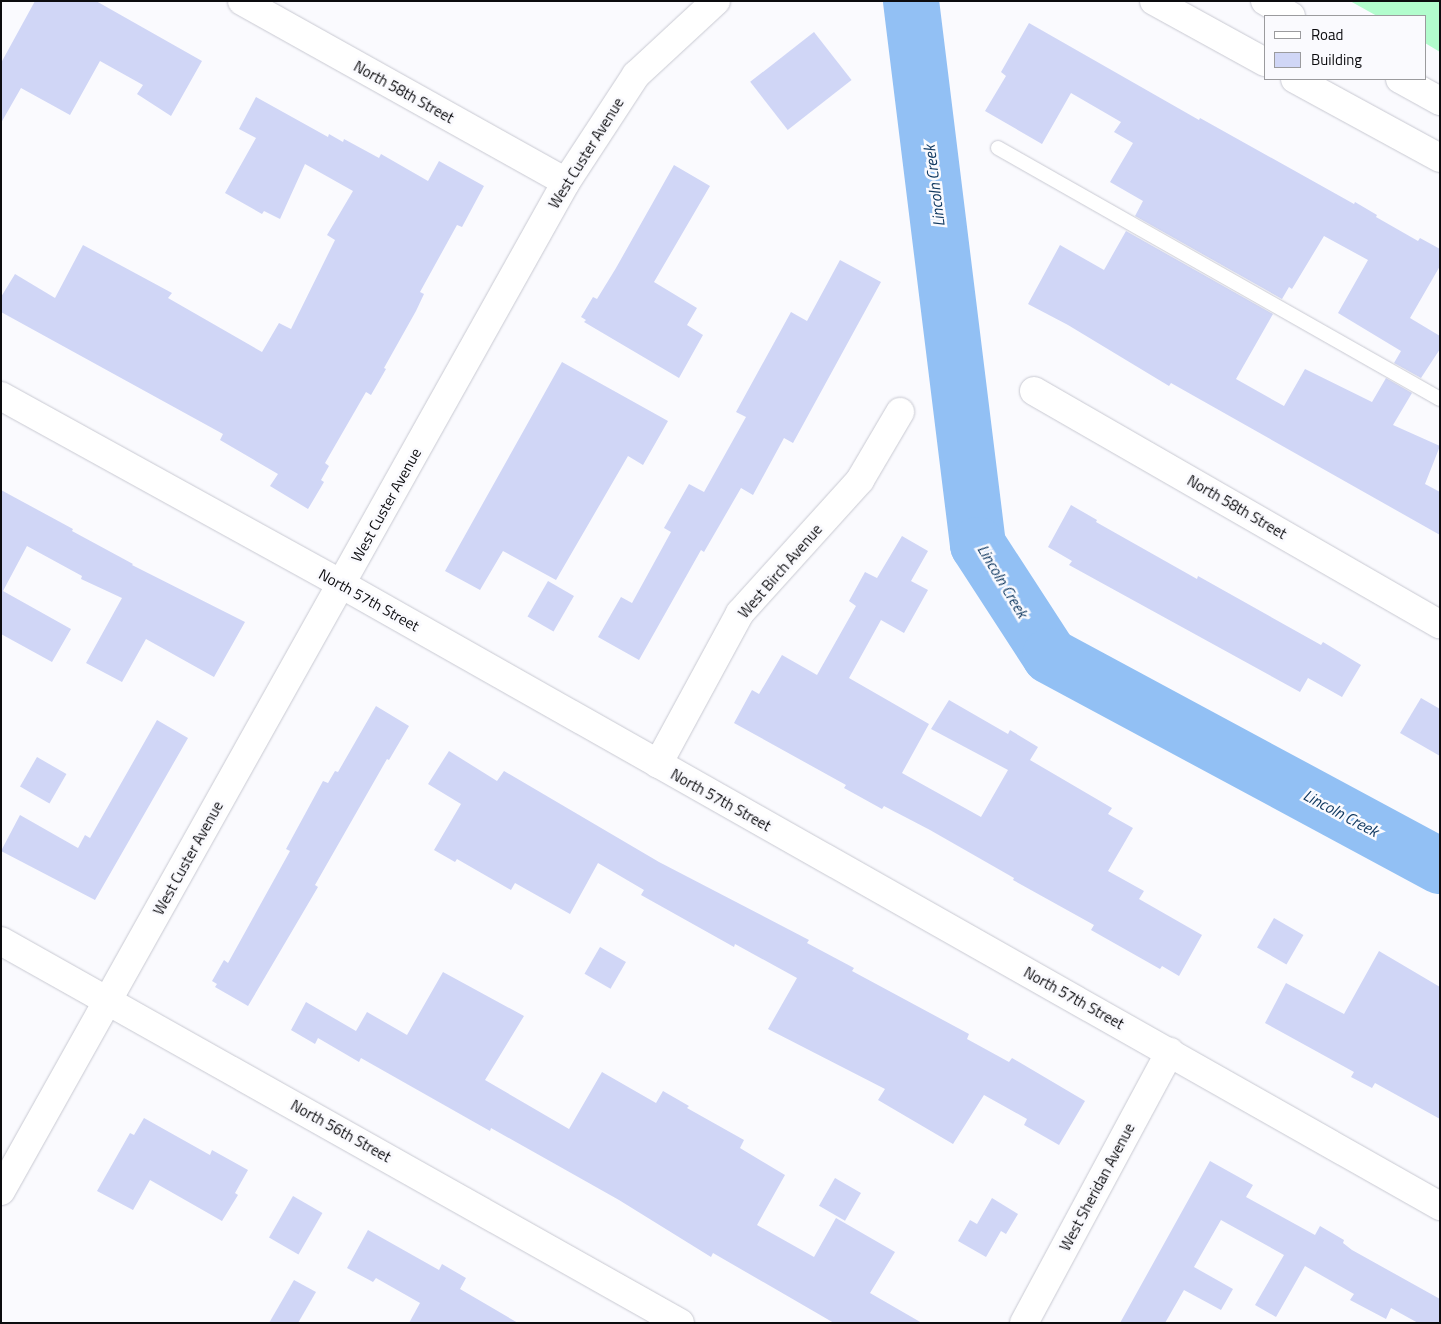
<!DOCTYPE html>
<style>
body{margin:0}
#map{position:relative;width:1441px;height:1324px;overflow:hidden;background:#fafafe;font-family:"Titillium Web",sans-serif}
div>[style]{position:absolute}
.green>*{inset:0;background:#b2fccd}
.river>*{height:56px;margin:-28px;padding:0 28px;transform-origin:28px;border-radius:28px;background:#92c0f4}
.building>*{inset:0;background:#d0d6f6;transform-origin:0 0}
.roads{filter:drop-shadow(0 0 1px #c8c9d2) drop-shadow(0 0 1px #c8c9d2)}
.service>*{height:14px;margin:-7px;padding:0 7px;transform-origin:7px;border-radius:7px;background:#fff}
.minor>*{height:28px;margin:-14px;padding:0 14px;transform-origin:14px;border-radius:14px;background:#fff}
.secondary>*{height:28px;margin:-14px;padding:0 14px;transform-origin:14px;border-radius:14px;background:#fff}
span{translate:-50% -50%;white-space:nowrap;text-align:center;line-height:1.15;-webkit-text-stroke:5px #fafafe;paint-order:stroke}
.street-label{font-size:15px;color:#0c0c0f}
.water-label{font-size:16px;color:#0f3860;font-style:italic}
.frame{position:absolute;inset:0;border:2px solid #0c0c0f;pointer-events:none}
.legend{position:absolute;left:1264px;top:15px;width:162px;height:65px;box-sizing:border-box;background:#fafafe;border:1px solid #9b9b9e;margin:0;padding:6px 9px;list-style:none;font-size:15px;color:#0c0c0f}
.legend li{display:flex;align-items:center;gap:10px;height:25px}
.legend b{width:25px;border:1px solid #9b9b9e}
</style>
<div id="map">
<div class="green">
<i style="clip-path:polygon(1350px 1px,1440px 1px,1440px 52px,1425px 43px,1425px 16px,1377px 16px)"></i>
</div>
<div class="river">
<i style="left:911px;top:1px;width:548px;rotate:82.98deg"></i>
<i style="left:978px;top:545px;width:132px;rotate:57deg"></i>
<i style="left:1050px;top:656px;width:443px;rotate:28.3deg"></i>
</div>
<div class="building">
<i style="clip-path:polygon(35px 1px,96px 1px,202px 61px,171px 116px,137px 94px,143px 85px,100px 61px,70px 115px,21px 88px,1px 123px,1px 63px)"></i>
<i style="clip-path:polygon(1029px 23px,1199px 120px,1200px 118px,1354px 204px,1355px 202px,1377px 215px,1376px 217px,1418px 241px,1420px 238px,1440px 249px,1440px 266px,1410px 318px,1440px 336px,1440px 349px,1421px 378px,1394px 363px,1401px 351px,1338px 313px,1368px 260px,1324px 236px,1292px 289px,1289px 287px,1282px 299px,1135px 216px,1143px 201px,1110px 182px,1133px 143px,1114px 132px,1121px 122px,1071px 93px,1042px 144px,985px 111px,1006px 76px,1001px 72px)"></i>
<i style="left:814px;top:32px;width:61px;height:81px;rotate:52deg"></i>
<i style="clip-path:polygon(256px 97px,328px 137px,329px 134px,343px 142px,344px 139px,379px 158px,381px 154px,428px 181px,439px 161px,484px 186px,462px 227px,457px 225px,420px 292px,424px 294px,416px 311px,384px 368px,386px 369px,371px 395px,366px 392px,325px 463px,329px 466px,321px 480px,324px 482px,308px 509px,270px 486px,278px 474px,220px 440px,223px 434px,1px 312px,1px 297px,15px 274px,55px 298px,83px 245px,172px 293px,168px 298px,262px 352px,279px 323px,291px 329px,335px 240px,327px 235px,353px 191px,305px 164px,280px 219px,264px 211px,262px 214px,225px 193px,256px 138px,239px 129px)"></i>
<i style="clip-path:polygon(674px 165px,710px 186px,654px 282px,697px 308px,687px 325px,703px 335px,679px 378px,584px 322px,586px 320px,581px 317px,593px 297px,597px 299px,616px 268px)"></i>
<i style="clip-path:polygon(1126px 231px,1273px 314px,1236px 379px,1284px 406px,1305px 369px,1372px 402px,1386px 378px,1412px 393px,1393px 425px,1440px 446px,1425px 484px,1440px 492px,1440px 535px,1171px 383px,1169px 386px,1068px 325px,1028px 304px,1060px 245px,1104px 270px)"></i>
<i style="clip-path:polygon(840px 260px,881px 282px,793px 443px,784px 438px,753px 495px,741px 488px,704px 552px,701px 550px,639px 660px,598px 637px,621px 597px,632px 603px,671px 532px,664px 528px,689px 484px,704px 492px,746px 417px,736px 412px,791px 312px,807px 321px)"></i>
<i style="clip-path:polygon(562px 362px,668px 421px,643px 465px,628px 456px,556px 580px,503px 551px,480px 590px,445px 571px)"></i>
<i style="clip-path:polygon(1px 490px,73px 529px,72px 531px,133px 564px,132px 565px,245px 622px,214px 677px,146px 639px,122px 682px,86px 663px,122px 598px,81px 579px,82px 576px,27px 546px,3px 591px,71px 629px,52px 662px,1px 634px)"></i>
<i style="clip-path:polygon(1071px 505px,1097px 520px,1096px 522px,1197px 579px,1198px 576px,1321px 645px,1323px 642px,1361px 665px,1342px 697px,1308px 678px,1300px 692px,1069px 565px,1072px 561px,1048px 547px)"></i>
<i style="clip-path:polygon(902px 536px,928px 551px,911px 581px,928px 590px,904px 633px,881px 620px,849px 678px,929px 724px,902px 773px,981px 817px,1008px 770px,931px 729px,949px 700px,1008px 734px,1010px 730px,1038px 747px,1030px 760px,1112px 808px,1108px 814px,1133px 828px,1108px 871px,1144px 891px,1139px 899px,1202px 935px,1179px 976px,1162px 966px,1160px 969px,1091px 930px,1094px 925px,1013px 880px,1014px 878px,930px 830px,884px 806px,882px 809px,844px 788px,846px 785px,734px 723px,752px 690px,759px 694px,782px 655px,817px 675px,856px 606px,849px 601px,865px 572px,877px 578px)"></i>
<i style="left:548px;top:581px;width:30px;height:41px;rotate:30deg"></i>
<i style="clip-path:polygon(1421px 698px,1440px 709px,1440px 756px,1400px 733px)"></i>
<i style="clip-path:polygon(376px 706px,409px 726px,389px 760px,387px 759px,315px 885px,318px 887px,248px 1006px,215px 987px,217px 984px,212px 981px,224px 960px,228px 963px,290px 851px,286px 849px,323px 781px,328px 783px,335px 771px,338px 772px)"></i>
<i style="clip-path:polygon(157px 720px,188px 738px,95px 900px,1px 851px,20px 815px,78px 848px,85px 835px,90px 838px)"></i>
<i style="clip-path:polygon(449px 751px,497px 781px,504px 771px,659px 862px,809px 940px,807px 943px,854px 968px,852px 971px,969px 1034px,967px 1039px,1009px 1062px,1012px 1058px,1085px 1101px,1059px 1145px,1024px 1125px,1027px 1119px,984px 1095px,953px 1144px,878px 1100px,885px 1089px,768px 1029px,797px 978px,735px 944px,734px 947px,641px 895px,644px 890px,598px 863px,570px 914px,515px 883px,511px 890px,457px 859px,455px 862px,434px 850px,461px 804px,428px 784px)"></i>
<i style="left:37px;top:757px;width:34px;height:34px;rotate:30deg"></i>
<i style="left:1274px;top:918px;width:34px;height:34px;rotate:30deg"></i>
<i style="left:600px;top:947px;width:30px;height:31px;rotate:30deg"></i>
<i style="clip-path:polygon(1379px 951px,1440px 987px,1440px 1119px,1375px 1083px,1372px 1088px,1351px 1077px,1354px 1072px,1265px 1023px,1286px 983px,1344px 1014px)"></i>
<i style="clip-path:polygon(443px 972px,524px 1016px,485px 1080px,569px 1129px,602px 1072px,656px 1103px,663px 1091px,689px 1106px,687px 1108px,744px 1140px,740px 1148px,785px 1175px,757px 1225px,814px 1257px,836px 1218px,895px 1252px,870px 1293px,922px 1323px,834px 1323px,713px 1253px,711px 1257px,619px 1200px,491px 1128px,490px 1131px,361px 1058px,359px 1062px,318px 1038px,315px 1044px,291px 1030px,306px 1002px,356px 1031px,367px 1012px,407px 1035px)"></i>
<i style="clip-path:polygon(144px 1118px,210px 1155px,212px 1150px,248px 1170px,235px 1193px,238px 1195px,222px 1221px,150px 1180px,133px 1210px,97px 1191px,130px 1133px,134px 1135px)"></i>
<i style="clip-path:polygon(1210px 1161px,1253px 1185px,1246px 1197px,1315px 1235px,1320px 1226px,1344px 1240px,1343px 1243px,1352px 1250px,1440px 1299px,1440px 1323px,1418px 1323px,1391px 1308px,1386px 1319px,1350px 1300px,1354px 1294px,1305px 1266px,1276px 1317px,1255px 1305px,1284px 1255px,1221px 1220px,1194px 1267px,1233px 1289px,1221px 1310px,1184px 1290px,1165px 1323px,1120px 1323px)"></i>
<i style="left:835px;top:1178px;width:30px;height:32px;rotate:30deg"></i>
<i style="left:293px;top:1196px;width:34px;height:48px;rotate:30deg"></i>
<i style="clip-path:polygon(992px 1198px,1018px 1214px,1006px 1234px,1001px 1231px,986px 1257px,958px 1241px,970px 1220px,977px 1224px)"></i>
<i style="clip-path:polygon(368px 1230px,439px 1270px,442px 1264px,466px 1278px,460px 1289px,518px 1323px,409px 1323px,420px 1303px,376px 1278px,373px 1282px,347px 1268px)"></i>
<i style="clip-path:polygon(294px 1280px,316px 1292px,298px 1323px,269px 1323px)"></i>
</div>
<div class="roads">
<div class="service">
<i style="left:998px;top:148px;width:508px;rotate:29.59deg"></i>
</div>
<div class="minor">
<i style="left:242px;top:1px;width:371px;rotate:29.2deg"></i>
<i style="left:1034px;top:391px;width:468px;rotate:29.9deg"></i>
<i style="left:1px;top:396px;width:389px;rotate:28.9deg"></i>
<i style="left:341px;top:584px;width:1263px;rotate:29.51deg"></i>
<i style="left:658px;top:764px;width:172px;rotate:-61.5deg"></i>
<i style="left:740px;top:613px;width:179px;rotate:-47.9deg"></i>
<i style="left:860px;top:480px;width:79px;rotate:-59.5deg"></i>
<i style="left:1px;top:941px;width:779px;rotate:29.36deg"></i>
<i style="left:1px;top:1191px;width:1156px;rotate:-60.75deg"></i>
<i style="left:566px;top:182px;width:128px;rotate:-56.8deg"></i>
<i style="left:636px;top:75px;width:109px;rotate:-42.8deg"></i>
<i style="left:1024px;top:1323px;width:308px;rotate:-61.7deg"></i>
</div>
<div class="secondary">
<i style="left:1154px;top:1px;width:127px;rotate:28.8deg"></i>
<i style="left:1265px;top:1px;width:30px;rotate:30deg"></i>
<i style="left:1295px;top:79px;width:165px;rotate:28.6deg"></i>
<i style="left:1400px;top:79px;width:46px;rotate:28.8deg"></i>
</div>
</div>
<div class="street-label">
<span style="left:404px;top:92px;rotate:29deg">North 58th Street</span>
<span style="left:586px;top:153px;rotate:-58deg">West Custer Avenue</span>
<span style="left:386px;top:505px;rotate:-61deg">West Custer Avenue</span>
<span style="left:1237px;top:507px;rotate:30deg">North 58th Street</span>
<span style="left:780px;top:571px;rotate:-49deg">West Birch Avenue</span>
<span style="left:369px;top:600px;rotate:29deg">North 57th Street</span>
<span style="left:721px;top:800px;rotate:29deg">North 57th Street</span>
<span style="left:188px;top:858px;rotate:-61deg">West Custer Avenue</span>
<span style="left:1074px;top:998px;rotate:29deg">North 57th Street</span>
<span style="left:341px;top:1131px;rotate:29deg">North 56th Street</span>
<span style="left:1097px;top:1187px;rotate:-62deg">West Sheridan Avenue</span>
</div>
<div class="water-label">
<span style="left:934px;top:186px;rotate:-97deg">Lincoln Creek</span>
<span style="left:1003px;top:581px;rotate:59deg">Lincoln Creek</span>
<span style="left:1341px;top:813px;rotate:28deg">Lincoln Creek</span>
</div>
<div class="frame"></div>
<ul class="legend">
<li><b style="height:6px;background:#fff"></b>Road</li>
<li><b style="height:14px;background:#d0d6f6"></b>Building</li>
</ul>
</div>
